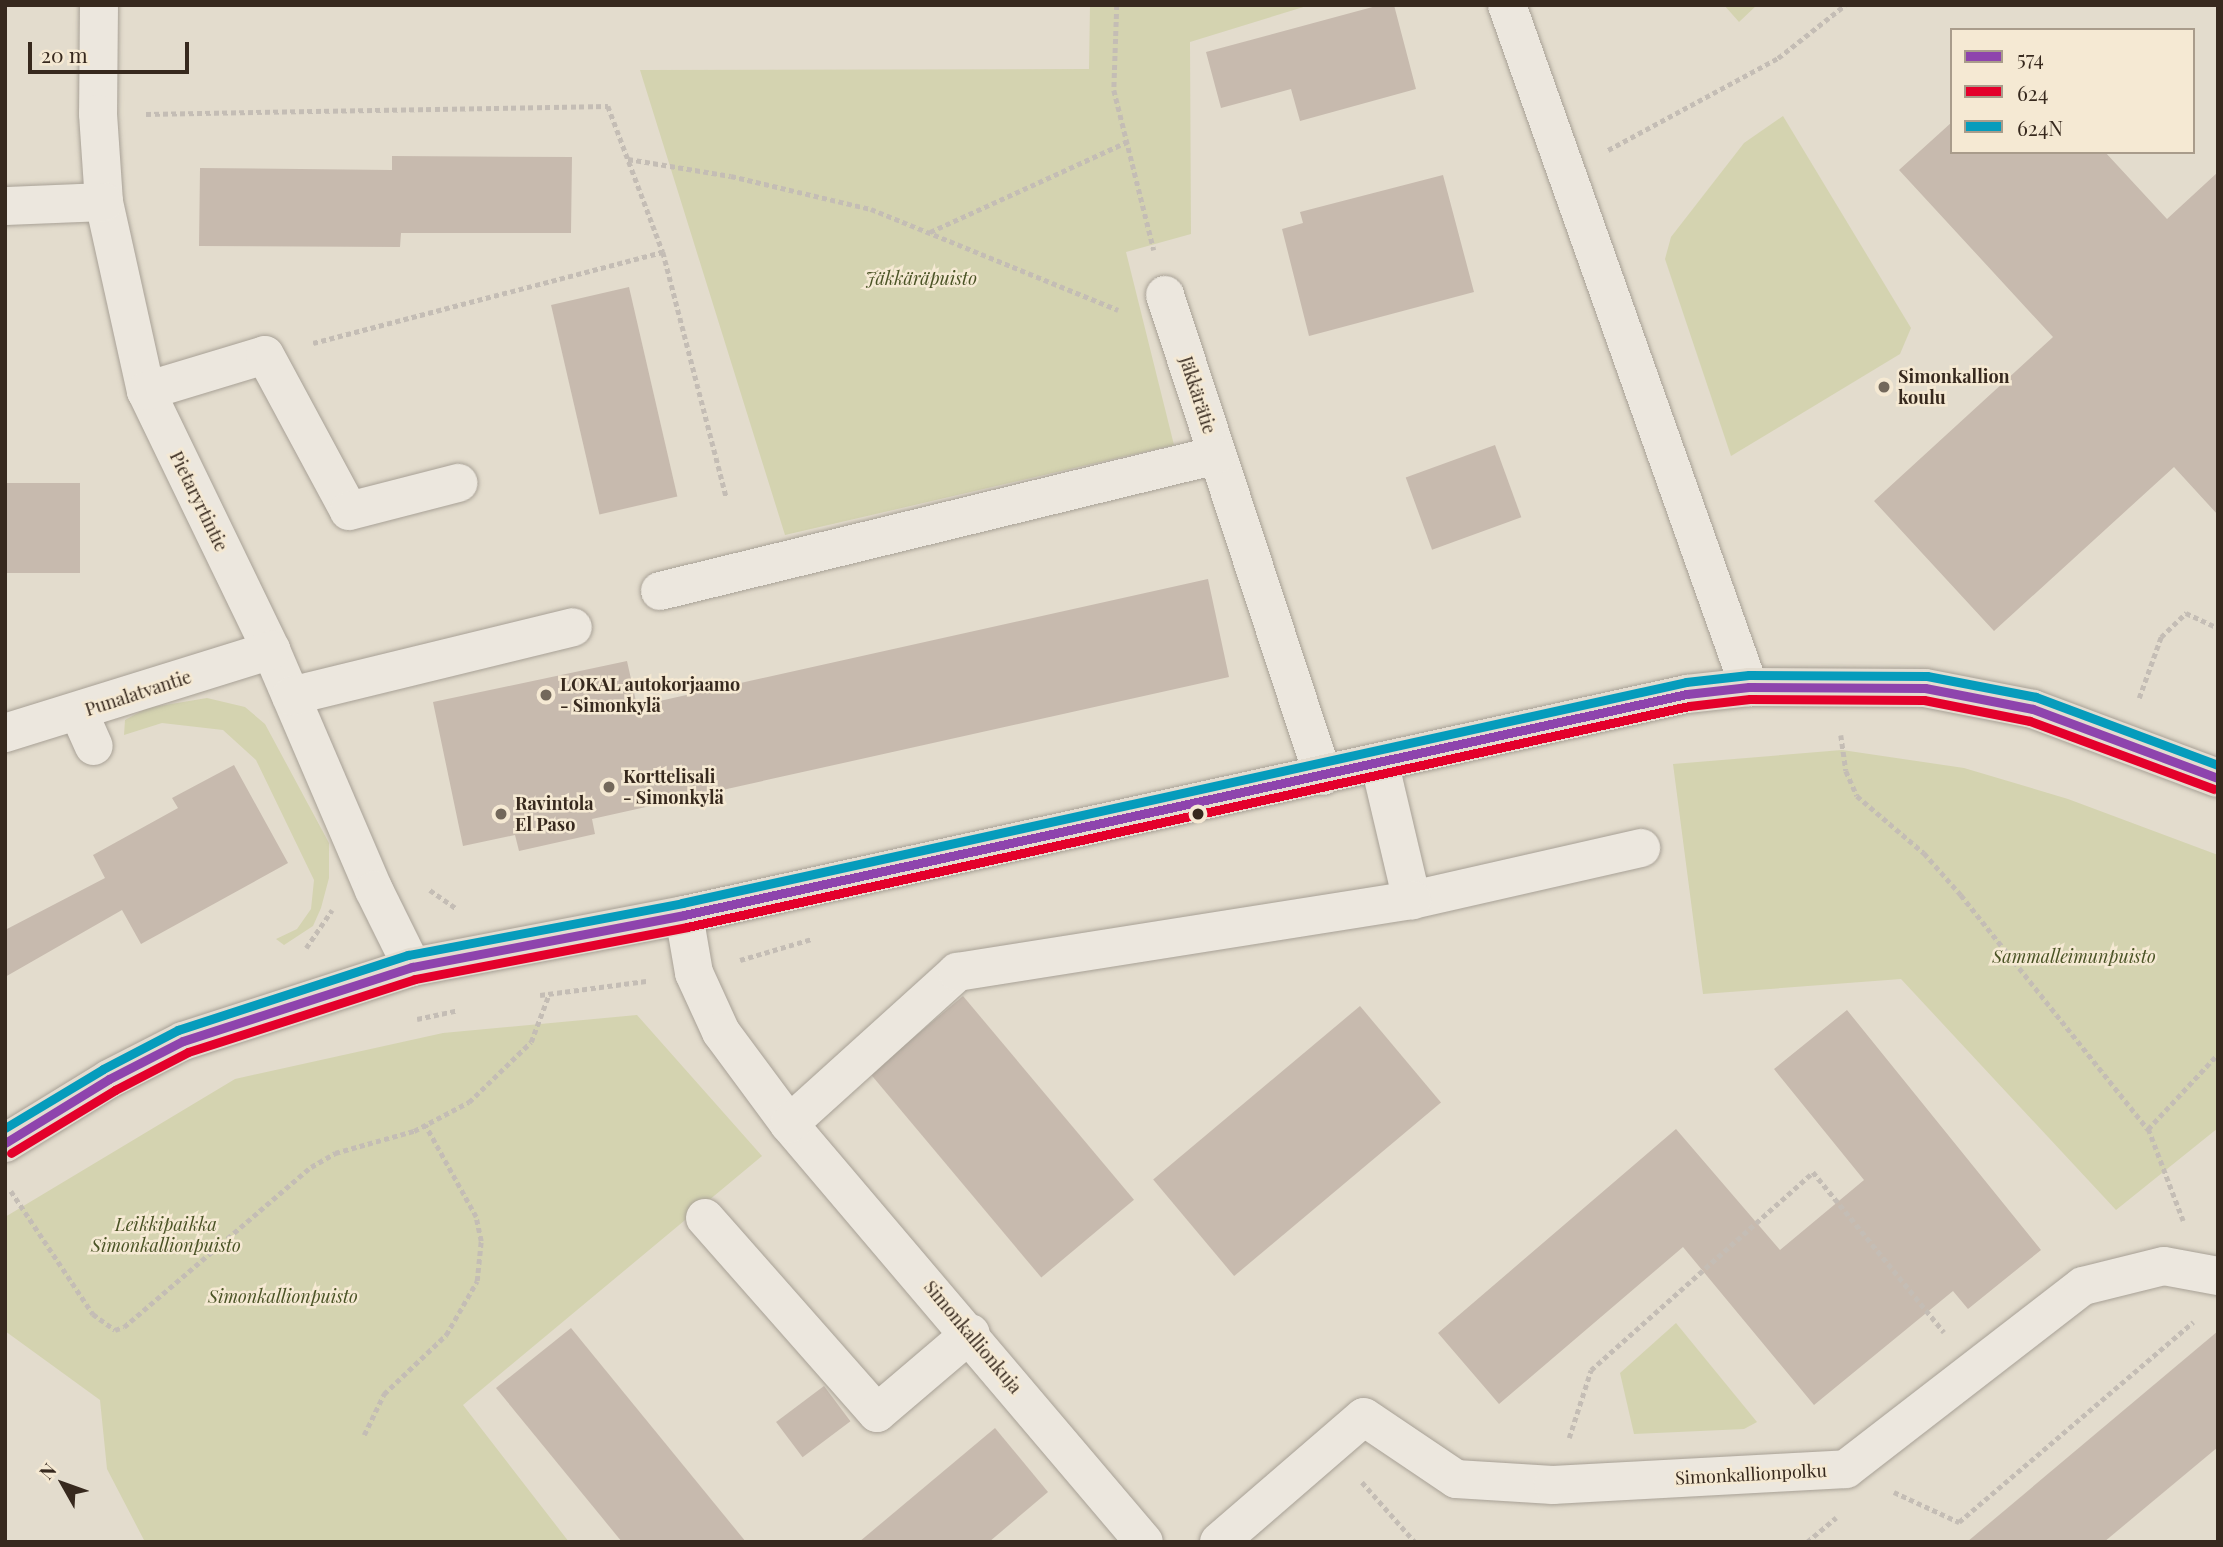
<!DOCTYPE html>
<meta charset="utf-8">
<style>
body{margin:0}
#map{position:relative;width:2223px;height:1547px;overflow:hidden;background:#e3dccd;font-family:"Playfair Display",serif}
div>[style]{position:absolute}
.green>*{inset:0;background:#d4d3b0}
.building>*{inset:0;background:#c7baae;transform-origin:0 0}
.path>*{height:4.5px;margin-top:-2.25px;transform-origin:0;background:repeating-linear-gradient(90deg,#c4bdb5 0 5px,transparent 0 8.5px)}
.roads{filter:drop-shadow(0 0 2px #a8a196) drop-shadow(0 0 2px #a8a196)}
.minor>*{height:38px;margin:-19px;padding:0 19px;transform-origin:19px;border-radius:19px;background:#ece7de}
.major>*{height:38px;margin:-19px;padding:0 19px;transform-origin:19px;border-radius:19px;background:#e3dcd0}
.bus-1>*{height:9px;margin:-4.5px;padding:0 4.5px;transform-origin:4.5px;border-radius:4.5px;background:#8e44ad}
.bus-2>*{height:9px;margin:-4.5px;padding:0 4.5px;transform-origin:4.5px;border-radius:4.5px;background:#e4002b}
.bus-3>*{height:9px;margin:-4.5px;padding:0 4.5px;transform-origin:4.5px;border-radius:4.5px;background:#069cbc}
.dots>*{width:19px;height:19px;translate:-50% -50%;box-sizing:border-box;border:4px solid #f5e9d3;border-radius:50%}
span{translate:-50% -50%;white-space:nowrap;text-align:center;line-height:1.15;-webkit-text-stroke:5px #f5e9d3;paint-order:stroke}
.park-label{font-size:18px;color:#4a5325;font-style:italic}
.poi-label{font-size:18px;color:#37291e;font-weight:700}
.left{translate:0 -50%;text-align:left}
.street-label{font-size:18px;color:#37291e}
.frame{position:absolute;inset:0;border:7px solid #37291e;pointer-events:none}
.legend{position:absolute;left:1950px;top:28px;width:245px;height:126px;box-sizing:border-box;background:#f5e9d3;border:2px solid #a99c8b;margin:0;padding:9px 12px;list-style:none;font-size:21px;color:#37291e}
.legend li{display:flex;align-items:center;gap:14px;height:35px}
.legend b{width:35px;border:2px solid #a99c8b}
.north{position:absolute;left:28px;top:1449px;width:70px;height:70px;-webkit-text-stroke:5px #f5e9d3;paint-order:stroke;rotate:310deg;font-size:19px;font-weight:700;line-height:28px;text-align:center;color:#37291e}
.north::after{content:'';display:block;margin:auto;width:24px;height:32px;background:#37291e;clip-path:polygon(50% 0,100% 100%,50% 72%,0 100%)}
.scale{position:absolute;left:28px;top:42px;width:161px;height:32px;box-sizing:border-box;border:4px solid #37291e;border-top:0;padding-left:9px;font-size:21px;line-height:24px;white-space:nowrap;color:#37291e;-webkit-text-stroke:5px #f5e9d3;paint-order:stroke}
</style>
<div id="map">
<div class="green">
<i style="clip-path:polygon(1090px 5px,1310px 5px,1190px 42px,1191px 234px,1126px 252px,1174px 445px,785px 535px,640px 70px,1089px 69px)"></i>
<i style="clip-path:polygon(1724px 5px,1757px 5px,1739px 22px)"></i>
<i style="clip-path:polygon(1783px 116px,1911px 328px,1900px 354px,1731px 456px,1665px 259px,1671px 237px,1744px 143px)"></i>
<i style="clip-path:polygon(207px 698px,245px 707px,265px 724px,329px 843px,329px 878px,321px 908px,313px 926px,284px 945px,276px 939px,297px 929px,311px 909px,314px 880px,256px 760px,223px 730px,162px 723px,124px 735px,125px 720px,147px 708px)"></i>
<i style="clip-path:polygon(1842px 750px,1964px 768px,2068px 799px,2218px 855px,2218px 1128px,2116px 1210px,1901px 979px,1703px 994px,1673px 764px)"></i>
<i style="clip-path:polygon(637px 1015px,762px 1156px,463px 1405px,569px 1542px,145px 1542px,107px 1469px,100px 1400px,5px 1331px,5px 1217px,235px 1079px,443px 1033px)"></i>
<i style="clip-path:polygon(1676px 1323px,1757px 1422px,1744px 1429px,1634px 1434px,1620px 1373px)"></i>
</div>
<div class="building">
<i style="clip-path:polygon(1380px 5px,1394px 5px,1416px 89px,1300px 121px,1291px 89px,1221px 108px,1206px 52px)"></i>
<i style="clip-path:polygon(1952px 122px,1952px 152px,2105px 152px,2167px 219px,2218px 172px,2218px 515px,2174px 467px,1994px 631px,1874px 501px,2053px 337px,1899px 170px)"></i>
<i style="clip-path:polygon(392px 156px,572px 157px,571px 233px,401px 233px,400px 247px,199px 246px,200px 168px,392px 170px)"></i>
<i style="clip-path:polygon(1443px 175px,1474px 292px,1309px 336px,1282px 229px,1303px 223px,1300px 212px)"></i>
<i style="left:629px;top:287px;width:215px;height:80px;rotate:77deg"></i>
<i style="left:1495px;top:445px;width:77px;height:95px;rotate:70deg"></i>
<i style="left:5px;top:483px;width:75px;height:90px"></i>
<i style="clip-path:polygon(1208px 579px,1229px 677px,592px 819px,595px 834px,519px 851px,515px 835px,463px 846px,433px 702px,627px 661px,637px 706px)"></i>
<i style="clip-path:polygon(234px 765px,288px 863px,141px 944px,122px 910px,5px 977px,5px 930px,105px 878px,93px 855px,178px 808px,172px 798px)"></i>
<i style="left:963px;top:996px;width:266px;height:121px;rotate:50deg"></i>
<i style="left:1360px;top:1006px;width:126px;height:270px;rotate:50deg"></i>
<i style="clip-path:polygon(1847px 1010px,2041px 1250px,1968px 1309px,1953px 1291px,1814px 1405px,1683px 1247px,1499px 1404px,1438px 1333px,1676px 1129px,1780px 1250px,1864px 1180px,1774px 1069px)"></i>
<i style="clip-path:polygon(571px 1328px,746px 1542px,622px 1542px,496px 1388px)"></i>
<i style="clip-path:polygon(2218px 1331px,2218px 1447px,2104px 1542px,1967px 1542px)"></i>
<i style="left:824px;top:1386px;width:44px;height:60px;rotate:53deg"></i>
<i style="clip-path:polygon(995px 1428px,1048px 1492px,989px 1542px,859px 1542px)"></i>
</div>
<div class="path">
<i style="left:1117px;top:5px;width:85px;rotate:92deg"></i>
<i style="left:1114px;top:90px;width:165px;rotate:76deg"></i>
<i style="left:146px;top:114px;width:462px;rotate:-1deg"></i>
<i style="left:608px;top:106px;width:156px;rotate:69.4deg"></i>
<i style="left:1608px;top:150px;width:193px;rotate:-28.4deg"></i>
<i style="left:1778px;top:58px;width:85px;rotate:-38.3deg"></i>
<i style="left:628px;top:159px;width:104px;rotate:9.4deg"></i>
<i style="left:731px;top:176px;width:144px;rotate:13.3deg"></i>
<i style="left:871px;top:209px;width:267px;rotate:22.2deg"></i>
<i style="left:930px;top:232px;width:217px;rotate:-24.6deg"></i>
<i style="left:313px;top:343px;width:362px;rotate:-14.6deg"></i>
<i style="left:663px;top:252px;width:252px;rotate:75.5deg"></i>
<i style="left:2139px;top:698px;width:65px;rotate:-70.2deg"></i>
<i style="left:2161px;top:637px;width:35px;rotate:-44deg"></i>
<i style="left:2186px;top:613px;width:35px;rotate:25deg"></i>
<i style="left:1841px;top:735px;width:36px;rotate:82deg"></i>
<i style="left:1846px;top:771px;width:27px;rotate:66deg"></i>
<i style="left:1857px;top:796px;width:88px;rotate:40.4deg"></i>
<i style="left:1924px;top:853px;width:56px;rotate:48.6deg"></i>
<i style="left:1961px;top:895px;width:300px;rotate:51.4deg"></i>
<i style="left:430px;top:890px;width:33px;rotate:35deg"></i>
<i style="left:306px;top:948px;width:46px;rotate:-55.6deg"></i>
<i style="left:740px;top:960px;width:75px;rotate:-16.3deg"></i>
<i style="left:540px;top:995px;width:107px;rotate:-7.5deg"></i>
<i style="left:417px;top:1019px;width:40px;rotate:-12deg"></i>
<i style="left:11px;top:1191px;width:148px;rotate:56.3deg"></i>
<i style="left:93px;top:1314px;width:27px;rotate:36deg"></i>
<i style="left:115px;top:1330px;width:9px;rotate:-18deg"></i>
<i style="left:124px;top:1327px;width:246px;rotate:-40.6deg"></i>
<i style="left:311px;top:1167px;width:28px;rotate:-30deg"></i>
<i style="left:335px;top:1153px;width:82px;rotate:-15.6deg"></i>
<i style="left:414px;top:1131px;width:62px;rotate:-27.8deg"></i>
<i style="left:469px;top:1102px;width:86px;rotate:-44.1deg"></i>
<i style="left:531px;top:1042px;width:51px;rotate:-69.4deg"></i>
<i style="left:2183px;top:1221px;width:98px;rotate:-110.8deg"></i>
<i style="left:2148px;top:1129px;width:103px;rotate:-47deg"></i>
<i style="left:364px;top:1435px;width:46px;rotate:-64deg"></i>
<i style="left:384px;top:1394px;width:86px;rotate:-43.6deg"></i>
<i style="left:446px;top:1335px;width:62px;rotate:-60.1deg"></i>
<i style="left:477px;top:1281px;width:40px;rotate:-84.3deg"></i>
<i style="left:481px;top:1241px;width:25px;rotate:-102deg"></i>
<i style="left:476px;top:1217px;width:105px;rotate:-119deg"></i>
<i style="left:1569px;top:1438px;width:71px;rotate:-72.1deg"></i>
<i style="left:1591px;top:1370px;width:297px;rotate:-41.7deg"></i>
<i style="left:1813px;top:1172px;width:207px;rotate:50.7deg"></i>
<i style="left:1362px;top:1482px;width:80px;rotate:48.5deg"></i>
<i style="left:1894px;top:1492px;width:72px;rotate:24.8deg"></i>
<i style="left:1959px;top:1522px;width:308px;rotate:-40.5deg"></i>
<i style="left:1807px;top:1542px;width:38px;rotate:-40deg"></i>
</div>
<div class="roads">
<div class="minor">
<i style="left:99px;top:5px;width:109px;rotate:90.5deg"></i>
<i style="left:98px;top:114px;width:88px;rotate:86.1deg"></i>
<i style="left:104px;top:202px;width:194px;rotate:77.5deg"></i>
<i style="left:146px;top:391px;width:288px;rotate:64.2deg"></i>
<i style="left:271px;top:650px;width:261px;rotate:66.8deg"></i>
<i style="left:374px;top:890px;width:86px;rotate:63.7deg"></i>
<i style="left:1507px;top:5px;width:724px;rotate:70.46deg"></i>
<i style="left:5px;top:206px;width:99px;rotate:-2.3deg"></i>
<i style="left:1165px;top:295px;width:506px;rotate:71.82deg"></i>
<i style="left:146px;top:391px;width:124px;rotate:-16.8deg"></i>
<i style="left:265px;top:355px;width:177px;rotate:61.7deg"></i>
<i style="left:349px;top:511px;width:113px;rotate:-14.4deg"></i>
<i style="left:660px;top:591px;width:573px;rotate:-13.72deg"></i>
<i style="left:291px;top:696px;width:290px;rotate:-13.7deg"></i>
<i style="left:79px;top:713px;width:36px;rotate:66deg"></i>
<i style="left:5px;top:733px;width:279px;rotate:-17.3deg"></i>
<i style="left:1380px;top:765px;width:139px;rotate:76.7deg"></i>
<i style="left:1412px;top:900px;width:235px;rotate:-12.8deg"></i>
<i style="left:684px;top:915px;width:59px;rotate:80.2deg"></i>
<i style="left:694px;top:973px;width:65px;rotate:65.4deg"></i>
<i style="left:721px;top:1032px;width:114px;rotate:53.5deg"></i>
<i style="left:789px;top:1124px;width:548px;rotate:49.66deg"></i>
<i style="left:789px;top:1124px;width:227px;rotate:-42.1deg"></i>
<i style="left:957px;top:972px;width:461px;rotate:-9deg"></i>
<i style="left:705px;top:1218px;width:260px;rotate:48.6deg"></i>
<i style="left:877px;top:1413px;width:123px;rotate:-40.4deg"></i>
<i style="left:1219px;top:1542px;width:191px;rotate:-40.8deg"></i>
<i style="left:1364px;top:1417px;width:111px;rotate:34deg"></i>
<i style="left:1456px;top:1479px;width:97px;rotate:3.5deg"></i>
<i style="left:1553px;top:1485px;width:293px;rotate:-3.1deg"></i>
<i style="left:1846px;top:1469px;width:299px;rotate:-37.7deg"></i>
<i style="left:2083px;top:1286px;width:83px;rotate:-13.9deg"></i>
<i style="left:2164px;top:1266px;width:55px;rotate:10.5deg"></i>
</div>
<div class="major">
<i style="left:5px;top:1143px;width:122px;rotate:-31.6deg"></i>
<i style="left:109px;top:1079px;width:83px;rotate:-27.2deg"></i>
<i style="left:183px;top:1041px;width:241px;rotate:-17.9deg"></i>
<i style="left:412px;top:967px;width:277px;rotate:-10.8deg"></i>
<i style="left:684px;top:915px;width:1027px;rotate:-12.43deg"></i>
<i style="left:1687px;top:694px;width:62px;rotate:-6.4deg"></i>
<i style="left:1749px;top:687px;width:176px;rotate:0.3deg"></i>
<i style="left:1925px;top:688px;width:110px;rotate:11deg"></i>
<i style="left:2033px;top:709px;width:197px;rotate:20.5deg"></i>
</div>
</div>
<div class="bus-1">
<i style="left:5px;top:1143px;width:122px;rotate:-31.6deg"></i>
<i style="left:109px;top:1079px;width:83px;rotate:-27.2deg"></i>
<i style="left:183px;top:1041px;width:241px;rotate:-17.9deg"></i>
<i style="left:412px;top:967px;width:277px;rotate:-10.8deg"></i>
<i style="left:684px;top:915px;width:1027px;rotate:-12.43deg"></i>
<i style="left:1687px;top:694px;width:62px;rotate:-6.4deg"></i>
<i style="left:1749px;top:687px;width:176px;rotate:0.3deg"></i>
<i style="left:1925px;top:688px;width:110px;rotate:11deg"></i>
<i style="left:2033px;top:709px;width:197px;rotate:20.5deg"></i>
</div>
<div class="bus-2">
<i style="left:11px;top:1153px;width:122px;rotate:-31.2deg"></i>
<i style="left:115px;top:1090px;width:82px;rotate:-27.5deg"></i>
<i style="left:188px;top:1052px;width:238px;rotate:-17.8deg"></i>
<i style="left:415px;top:979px;width:277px;rotate:-10.8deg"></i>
<i style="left:687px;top:927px;width:1026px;rotate:-12.44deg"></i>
<i style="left:1689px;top:706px;width:61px;rotate:-6.5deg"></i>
<i style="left:1750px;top:699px;width:174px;rotate:0.3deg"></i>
<i style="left:1924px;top:700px;width:108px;rotate:11.2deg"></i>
<i style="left:2030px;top:721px;width:196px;rotate:20.3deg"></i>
</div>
<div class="bus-3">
<i style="left:5px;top:1128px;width:114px;rotate:-31deg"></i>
<i style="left:103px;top:1069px;width:85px;rotate:-27.5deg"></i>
<i style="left:178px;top:1030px;width:242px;rotate:-18.1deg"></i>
<i style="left:408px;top:955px;width:279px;rotate:-10.7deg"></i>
<i style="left:682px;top:903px;width:1028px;rotate:-12.41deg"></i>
<i style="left:1686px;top:682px;width:63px;rotate:-6.3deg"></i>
<i style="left:1749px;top:675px;width:178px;rotate:0.3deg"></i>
<i style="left:1927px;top:676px;width:111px;rotate:10.9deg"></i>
<i style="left:2036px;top:697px;width:194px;rotate:20.5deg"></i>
</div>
<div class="dots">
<i style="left:1884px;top:387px;background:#73685b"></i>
<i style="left:546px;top:695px;background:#73685b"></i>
<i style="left:609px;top:787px;background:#73685b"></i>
<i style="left:501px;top:814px;background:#73685b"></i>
<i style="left:1198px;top:814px;background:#37291e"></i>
</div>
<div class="park-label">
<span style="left:921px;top:278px">Jäkkäräpuisto</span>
<span style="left:2074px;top:956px">Sammalleimunpuisto</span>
<span style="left:166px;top:1235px">Leikkipaikka<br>Simonkallionpuisto</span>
<span style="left:283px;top:1296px">Simonkallionpuisto</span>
</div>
<div class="poi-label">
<span class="left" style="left:1898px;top:387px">Simonkallion<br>koulu</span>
<span class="left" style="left:560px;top:695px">LOKAL autokorjaamo<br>- Simonkylä</span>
<span class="left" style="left:623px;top:787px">Korttelisali<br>- Simonkylä</span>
<span class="left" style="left:515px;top:814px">Ravintola<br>El Paso</span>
</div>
<div class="street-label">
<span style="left:1198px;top:395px;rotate:72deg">Jäkkärätie</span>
<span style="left:199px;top:501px;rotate:64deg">Pietaryrtintie</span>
<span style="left:138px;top:693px;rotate:-18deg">Punalatvantie</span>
<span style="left:973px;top:1337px;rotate:50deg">Simonkallionkuja</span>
<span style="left:1751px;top:1474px;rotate:-3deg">Simonkallionpolku</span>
</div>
<div class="frame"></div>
<ul class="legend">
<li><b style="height:9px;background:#8e44ad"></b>574</li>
<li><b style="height:9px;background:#e4002b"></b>624</li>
<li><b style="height:9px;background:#069cbc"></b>624N</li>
</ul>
<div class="north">N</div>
<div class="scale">20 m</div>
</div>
